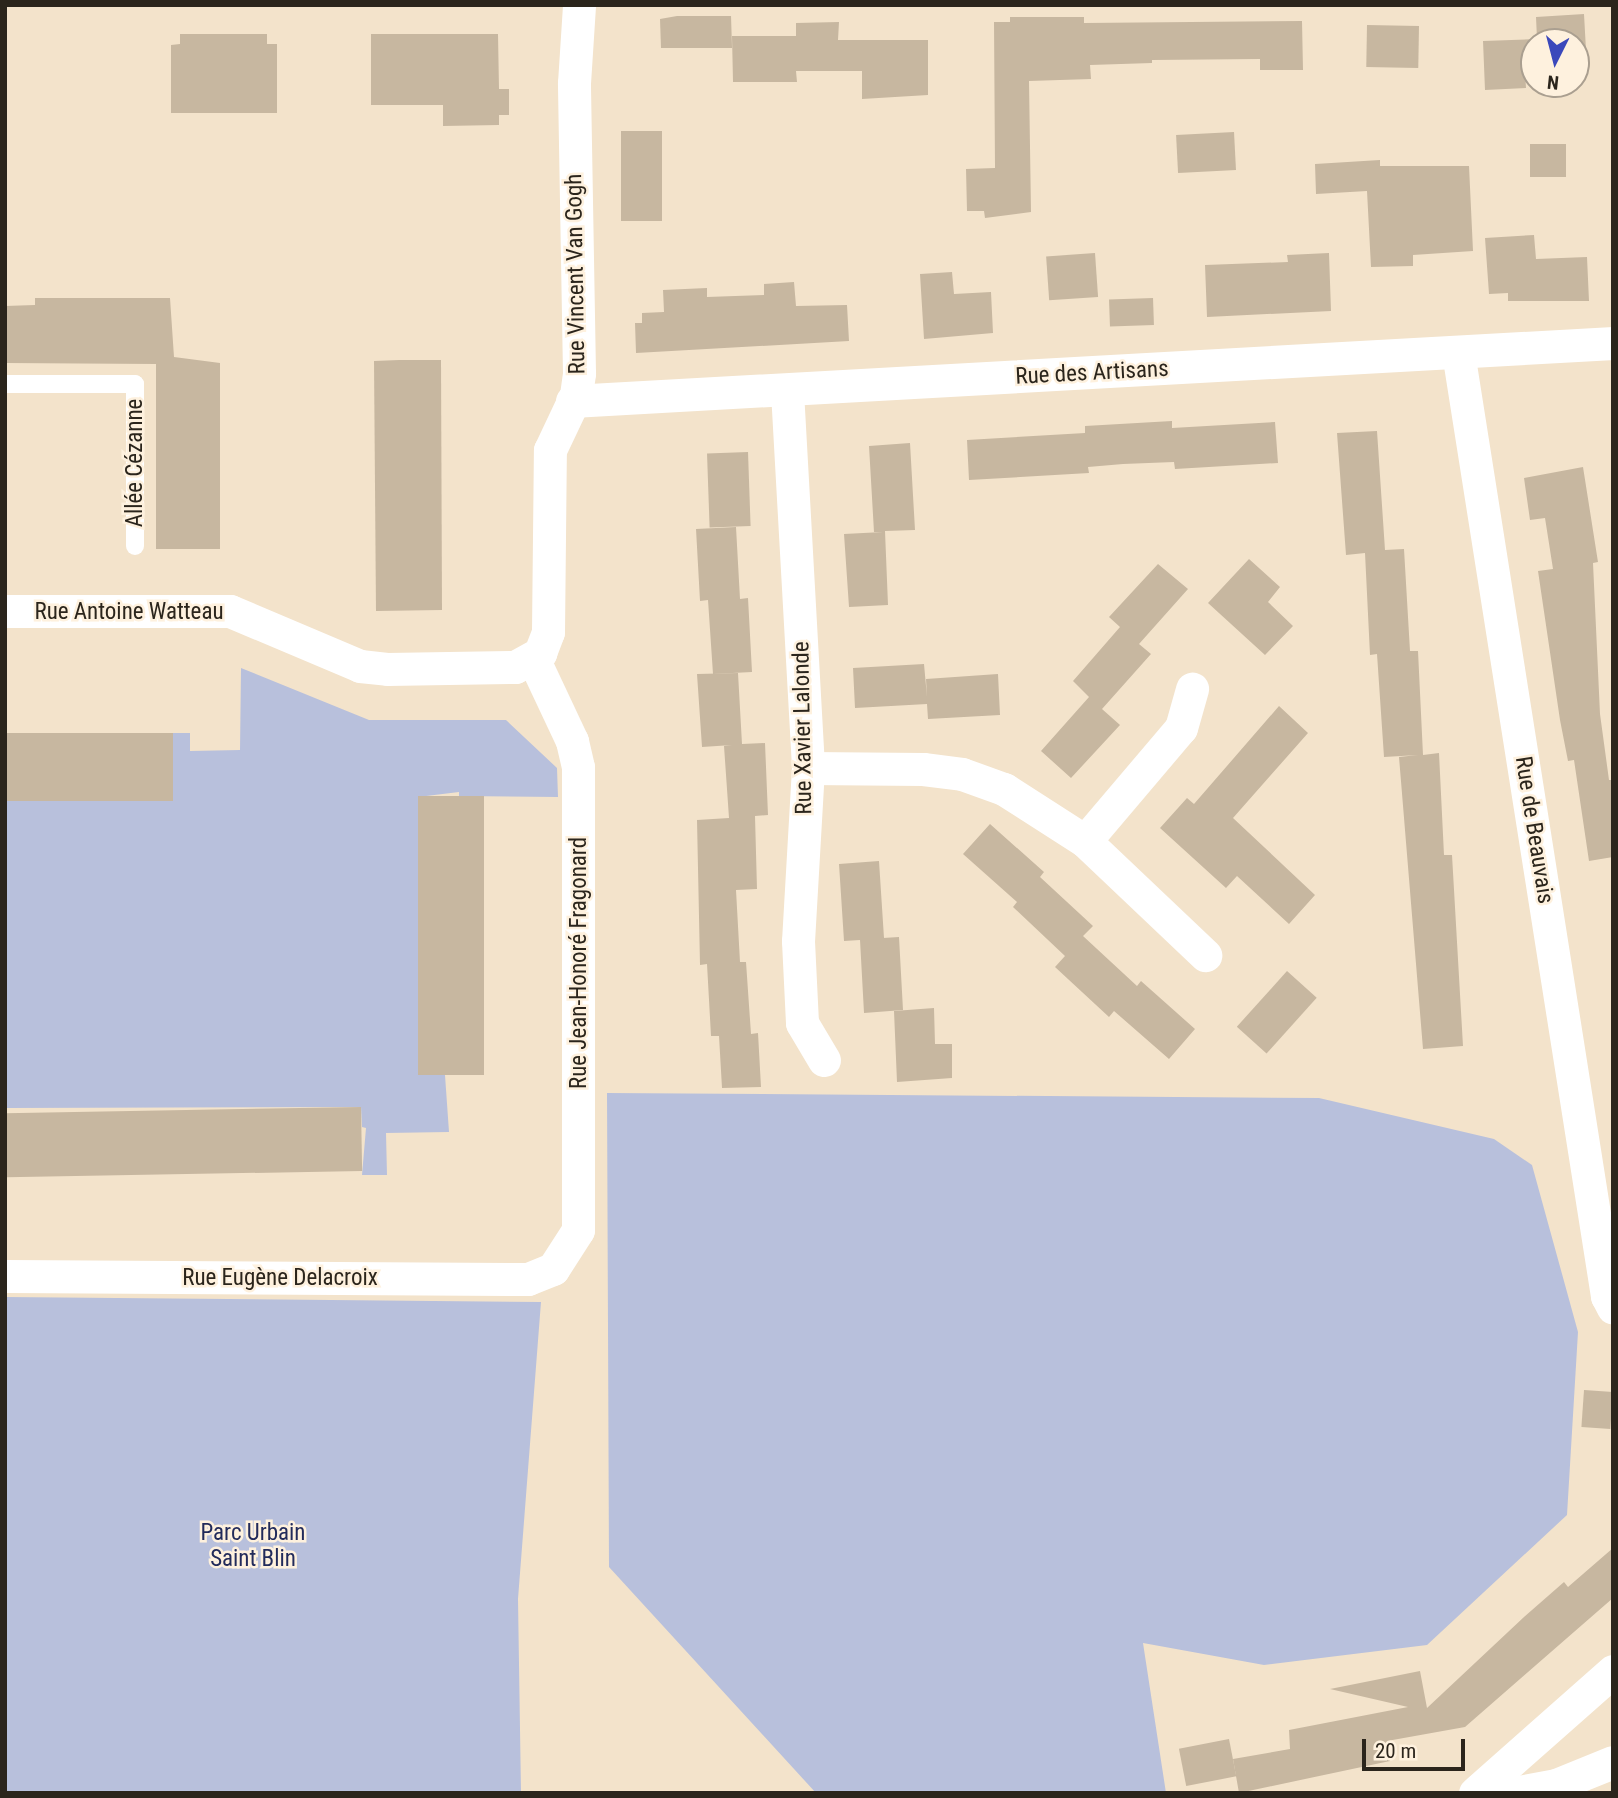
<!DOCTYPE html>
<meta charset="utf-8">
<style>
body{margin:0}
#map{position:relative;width:1618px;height:1798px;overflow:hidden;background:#f3e3cb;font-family:"Roboto Condensed",sans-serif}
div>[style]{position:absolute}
.green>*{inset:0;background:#b8c0dc}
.building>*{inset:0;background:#c7b7a0;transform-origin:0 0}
.service>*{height:18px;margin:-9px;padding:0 9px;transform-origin:9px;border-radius:9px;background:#fff}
.minor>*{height:33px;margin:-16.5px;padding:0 16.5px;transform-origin:16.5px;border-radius:16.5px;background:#fff}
span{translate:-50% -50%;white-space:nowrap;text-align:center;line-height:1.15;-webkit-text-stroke:5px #fef1de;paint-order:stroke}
.street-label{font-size:23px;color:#2b251c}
.park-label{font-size:23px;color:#222b5b}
.frame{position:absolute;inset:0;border:7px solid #2b251c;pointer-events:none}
.north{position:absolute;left:1520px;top:28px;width:70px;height:70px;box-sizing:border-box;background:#fef1de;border:2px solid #aa9f90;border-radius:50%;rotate:186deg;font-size:19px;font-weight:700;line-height:28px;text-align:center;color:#2b251c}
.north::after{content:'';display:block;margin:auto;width:24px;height:32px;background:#3b48bb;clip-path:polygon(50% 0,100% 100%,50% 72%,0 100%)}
.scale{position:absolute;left:1362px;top:1739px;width:103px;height:32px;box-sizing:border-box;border:4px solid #2b251c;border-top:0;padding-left:9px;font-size:21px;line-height:24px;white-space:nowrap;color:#2b251c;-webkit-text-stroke:5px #fef1de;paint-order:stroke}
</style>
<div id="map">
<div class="green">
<i style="clip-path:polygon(241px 668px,369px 720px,506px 720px,557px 768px,558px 797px,459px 796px,459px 792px,418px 797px,420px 1075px,445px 1075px,449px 1132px,386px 1133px,387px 1175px,362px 1175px,366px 1128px,362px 1127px,361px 1107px,5px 1108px,5px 801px,172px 800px,173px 733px,190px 733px,190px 751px,240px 750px)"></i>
<i style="clip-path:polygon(607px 1093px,1319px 1098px,1494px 1139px,1532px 1165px,1578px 1332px,1567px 1515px,1427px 1645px,1264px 1665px,1143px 1643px,1166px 1793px,816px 1793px,609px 1567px)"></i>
<i style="clip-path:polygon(5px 1297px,541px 1302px,518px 1599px,521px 1793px,5px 1793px)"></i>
</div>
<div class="building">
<i style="clip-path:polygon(1584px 14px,1587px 68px,1576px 68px,1576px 42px,1534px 42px,1534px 71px,1525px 71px,1526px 88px,1485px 90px,1483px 41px,1537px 39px,1536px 17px)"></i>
<i style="clip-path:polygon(677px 16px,731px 16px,732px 48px,661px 48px,660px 19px)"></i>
<i style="clip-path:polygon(1010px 17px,1084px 17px,1084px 23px,1302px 21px,1303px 70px,1260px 70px,1260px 59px,1152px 60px,1152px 63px,1090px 65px,1091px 79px,1029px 81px,1031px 212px,985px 218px,984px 211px,967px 211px,966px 169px,995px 168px,994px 22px,1010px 22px)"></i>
<i style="clip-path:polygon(839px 22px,838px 40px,928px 40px,928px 95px,862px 99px,862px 71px,796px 71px,797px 82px,733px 82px,732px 36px,796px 36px,796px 23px)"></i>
<i style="left:1367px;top:25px;width:52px;height:42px;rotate:1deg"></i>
<i style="clip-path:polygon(180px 34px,267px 34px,267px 44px,277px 44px,277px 113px,171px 113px,171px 45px,180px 44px)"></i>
<i style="clip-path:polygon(371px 34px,498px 34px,499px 89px,509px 89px,509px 115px,499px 115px,499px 125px,443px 126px,443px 105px,371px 105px)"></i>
<i style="left:621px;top:131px;width:41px;height:90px"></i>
<i style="left:1234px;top:132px;width:38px;height:58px;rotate:87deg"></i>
<i style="left:1530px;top:144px;width:36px;height:33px"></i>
<i style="clip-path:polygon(1380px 160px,1380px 166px,1469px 166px,1473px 251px,1413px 255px,1413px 266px,1371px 267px,1367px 191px,1316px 194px,1315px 164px)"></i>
<i style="clip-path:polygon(1534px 235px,1536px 259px,1587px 257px,1589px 301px,1508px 301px,1508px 293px,1489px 294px,1485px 238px)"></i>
<i style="left:1095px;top:253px;width:44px;height:49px;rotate:86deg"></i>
<i style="clip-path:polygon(1329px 253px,1331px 311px,1207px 317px,1205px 265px,1288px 262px,1287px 255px)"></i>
<i style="clip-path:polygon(952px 272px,954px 294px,991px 292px,993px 333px,924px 339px,920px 274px)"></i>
<i style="clip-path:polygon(794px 282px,796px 306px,847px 305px,849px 341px,636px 353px,635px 323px,642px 323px,642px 313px,664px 312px,663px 290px,707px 288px,707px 297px,764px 295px,764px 284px)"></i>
<i style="clip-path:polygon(35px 298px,170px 298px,174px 357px,220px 363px,220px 549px,156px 549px,156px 364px,5px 363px,5px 306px,35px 305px)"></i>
<i style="left:1153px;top:298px;width:27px;height:44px;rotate:88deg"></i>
<i style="clip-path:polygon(399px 360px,441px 360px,442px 610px,376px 611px,374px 361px)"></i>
<i style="clip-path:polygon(1172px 421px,1172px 428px,1275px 422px,1278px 463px,1175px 469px,1174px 462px,1123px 464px,1088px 467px,1089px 473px,969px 480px,967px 440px,1085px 433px,1085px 426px)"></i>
<i style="clip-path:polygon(1377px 431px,1385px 550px,1404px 549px,1410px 651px,1418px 651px,1423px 755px,1439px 753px,1444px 855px,1452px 855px,1463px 1046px,1423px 1049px,1399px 757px,1418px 755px,1384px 757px,1377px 654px,1370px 655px,1365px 553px,1346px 555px,1337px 433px)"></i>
<i style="clip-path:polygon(910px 443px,915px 530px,885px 531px,888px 605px,849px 607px,844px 534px,883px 532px,874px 532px,869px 446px)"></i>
<i style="left:748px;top:452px;width:74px;height:41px;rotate:88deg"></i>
<i style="clip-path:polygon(1583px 467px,1598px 562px,1593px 563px,1600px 714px,1609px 780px,1613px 780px,1613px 857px,1589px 861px,1574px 760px,1568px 761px,1560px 720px,1538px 571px,1553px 569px,1545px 518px,1530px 520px,1524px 478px)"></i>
<i style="clip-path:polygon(736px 527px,740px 599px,748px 598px,752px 672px,713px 674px,708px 600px,700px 601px,696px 529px)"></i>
<i style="clip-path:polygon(1249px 559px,1280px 587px,1268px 602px,1293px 626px,1265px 655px,1208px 603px)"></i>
<i style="clip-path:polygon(1158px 564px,1188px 589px,1139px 644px,1151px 654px,1102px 709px,1120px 725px,1071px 778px,1041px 751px,1089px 697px,1073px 681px,1120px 627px,1109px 617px)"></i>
<i style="clip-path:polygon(924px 664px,927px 697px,926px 679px,998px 674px,1000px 715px,928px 719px,927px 704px,855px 708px,853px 668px)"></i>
<i style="clip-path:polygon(738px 673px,742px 744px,765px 743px,768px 815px,755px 816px,757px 889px,736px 890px,740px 962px,746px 962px,751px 1034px,758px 1033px,761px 1087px,722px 1088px,719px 1036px,711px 1036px,707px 964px,700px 965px,697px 820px,729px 818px,724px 746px,732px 745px,702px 747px,697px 674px)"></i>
<i style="clip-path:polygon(1279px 706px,1308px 733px,1233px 818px,1315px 895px,1289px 924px,1237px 876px,1226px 888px,1160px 828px,1187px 798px,1194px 804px)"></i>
<i style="left:5px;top:733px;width:168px;height:68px"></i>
<i style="left:418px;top:796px;width:66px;height:279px"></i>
<i style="clip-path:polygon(990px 824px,1044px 872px,1040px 877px,1093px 926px,1083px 936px,1137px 986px,1141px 981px,1195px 1029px,1169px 1059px,1114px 1011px,1109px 1017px,1055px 967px,1065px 956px,1013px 907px,1017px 902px,963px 854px)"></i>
<i style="clip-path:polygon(879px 861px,884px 938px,867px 939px,899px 937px,903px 1010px,864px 1013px,860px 940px,844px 941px,839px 864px)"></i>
<i style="left:1287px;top:971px;width:40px;height:75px;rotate:42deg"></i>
<i style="clip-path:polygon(934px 1008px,935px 1044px,952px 1044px,952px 1078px,897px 1082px,894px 1011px)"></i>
<i style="left:361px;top:1107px;width:64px;height:356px;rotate:89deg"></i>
<i style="left:1584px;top:1390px;width:29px;height:37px;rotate:4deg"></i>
<i style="clip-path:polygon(1613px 1548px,1613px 1598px,1465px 1727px,1387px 1741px,1390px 1761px,1239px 1793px,1233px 1759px,1290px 1749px,1289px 1730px,1408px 1707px,1330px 1689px,1420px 1671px,1427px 1708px,1524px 1617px,1564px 1582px,1568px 1587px)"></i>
<i style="left:1229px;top:1739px;width:38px;height:51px;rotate:79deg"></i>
</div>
<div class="service">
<i style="left:5px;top:384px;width:130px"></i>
<i style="left:135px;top:384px;width:162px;rotate:90deg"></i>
</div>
<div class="minor">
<i style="left:1458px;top:352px;width:956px;rotate:81.03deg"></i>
<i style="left:1607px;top:1296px;width:13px;rotate:63deg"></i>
<i style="left:787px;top:391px;width:378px;rotate:86.8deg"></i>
<i style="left:808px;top:768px;width:173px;rotate:93.3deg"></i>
<i style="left:798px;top:941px;width:82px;rotate:87.2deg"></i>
<i style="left:802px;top:1023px;width:43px;rotate:59.3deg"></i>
<i style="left:572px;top:401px;width:1043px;rotate:-3.19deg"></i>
<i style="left:5px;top:611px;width:225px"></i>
<i style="left:230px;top:611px;width:141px;rotate:22.9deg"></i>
<i style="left:360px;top:666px;width:27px;rotate:6deg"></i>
<i style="left:387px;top:669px;width:128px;rotate:-0.9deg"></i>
<i style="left:515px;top:667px;width:29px;rotate:-29deg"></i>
<i style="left:540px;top:653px;width:22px;rotate:-69deg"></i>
<i style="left:548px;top:632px;width:182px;rotate:-89.4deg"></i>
<i style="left:550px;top:450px;width:61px;rotate:-64.7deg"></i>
<i style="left:576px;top:395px;width:22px;rotate:-82deg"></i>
<i style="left:579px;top:373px;width:290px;rotate:-91deg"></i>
<i style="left:574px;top:83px;width:78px;rotate:-86.3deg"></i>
<i style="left:808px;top:768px;width:115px;rotate:0.5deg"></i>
<i style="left:923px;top:769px;width:39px;rotate:7deg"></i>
<i style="left:962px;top:774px;width:45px;rotate:19.7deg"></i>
<i style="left:1004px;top:789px;width:96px;rotate:32.7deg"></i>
<i style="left:1085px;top:841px;width:166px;rotate:43.5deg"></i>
<i style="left:1085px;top:841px;width:148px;rotate:-49.7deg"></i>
<i style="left:1181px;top:728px;width:41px;rotate:-74.2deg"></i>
<i style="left:5px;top:1276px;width:523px;rotate:0.33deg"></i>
<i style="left:528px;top:1279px;width:27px;rotate:-22deg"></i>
<i style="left:553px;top:1269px;width:46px;rotate:-57.3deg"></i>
<i style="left:578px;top:1230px;width:463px;rotate:-90deg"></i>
<i style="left:578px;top:767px;width:27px;rotate:-103deg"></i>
<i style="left:572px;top:741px;width:92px;rotate:-115.2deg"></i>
<i style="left:1475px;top:1793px;width:184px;rotate:-41.5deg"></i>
<i style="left:1513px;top:1793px;width:44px;rotate:-10.5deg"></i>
<i style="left:1556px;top:1785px;width:61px;rotate:-22deg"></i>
</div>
<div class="street-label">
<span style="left:576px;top:274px;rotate:-91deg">Rue Vincent Van Gogh</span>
<span style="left:1092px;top:373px;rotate:-3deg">Rue des Artisans</span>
<span style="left:135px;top:463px;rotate:-90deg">Allée Cézanne</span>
<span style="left:129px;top:612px">Rue Antoine Watteau</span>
<span style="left:803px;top:728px;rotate:-91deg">Rue Xavier Lalonde</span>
<span style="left:1534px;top:830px;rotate:81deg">Rue de Beauvais</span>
<span style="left:579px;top:963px;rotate:-90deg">Rue Jean-Honoré Fragonard</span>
<span style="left:280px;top:1278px">Rue Eugène Delacroix</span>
</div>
<div class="park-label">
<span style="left:253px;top:1546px">Parc Urbain<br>Saint Blin</span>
</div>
<div class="frame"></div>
<div class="north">N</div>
<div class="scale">20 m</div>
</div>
